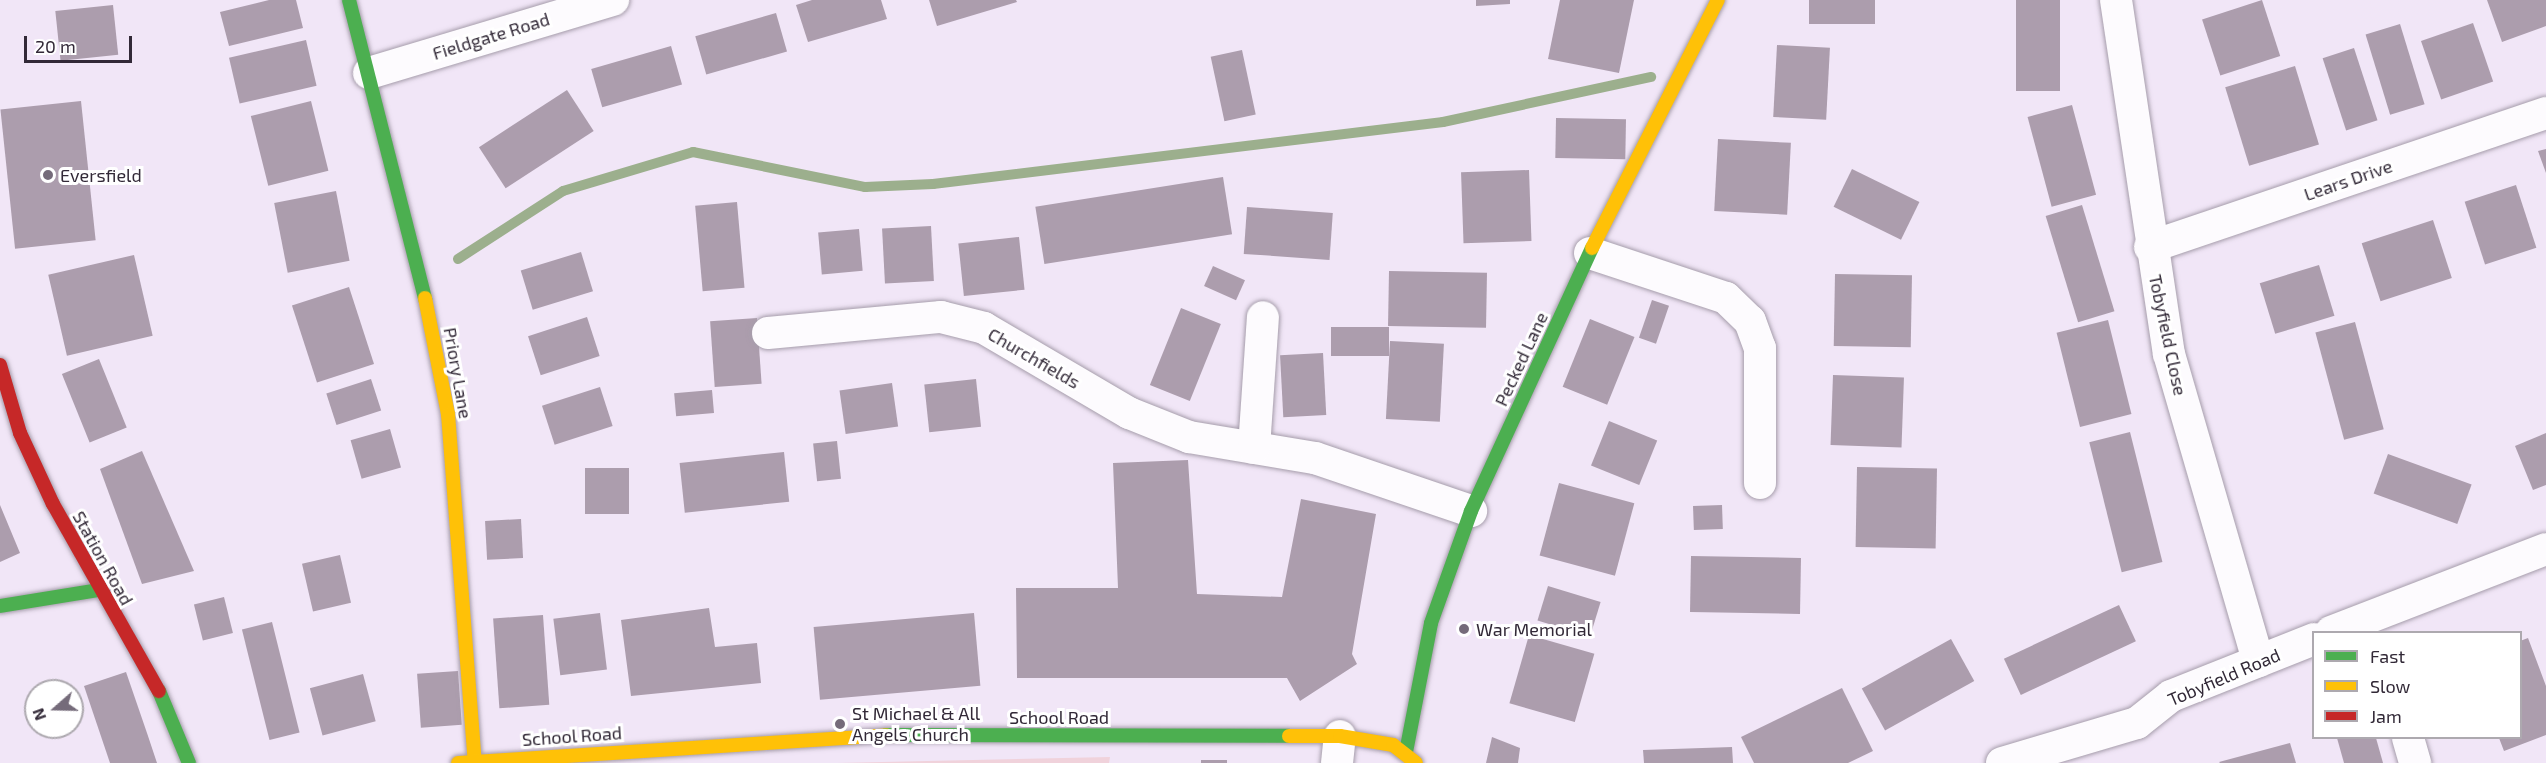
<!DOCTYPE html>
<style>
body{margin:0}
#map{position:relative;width:2546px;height:763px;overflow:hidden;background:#f1e6f7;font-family:"Exo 2",sans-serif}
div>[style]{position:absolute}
.green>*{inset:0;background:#f0d2db}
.stream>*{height:10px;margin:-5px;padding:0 5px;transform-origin:5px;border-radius:5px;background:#9caf8d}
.building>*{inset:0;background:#ac9dad;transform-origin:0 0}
.roads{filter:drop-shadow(0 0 2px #a69dab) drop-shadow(0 0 2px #a69dab)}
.street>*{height:32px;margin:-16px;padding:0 16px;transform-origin:16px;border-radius:16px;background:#fdfbfe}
.fast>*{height:14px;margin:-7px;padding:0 7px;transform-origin:7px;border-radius:7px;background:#4caf50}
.slow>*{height:14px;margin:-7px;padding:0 7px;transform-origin:7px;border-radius:7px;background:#ffc107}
.jam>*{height:14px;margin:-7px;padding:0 7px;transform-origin:7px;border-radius:7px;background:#c62828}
.dots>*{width:16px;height:16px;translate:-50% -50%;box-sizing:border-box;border:3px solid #fff;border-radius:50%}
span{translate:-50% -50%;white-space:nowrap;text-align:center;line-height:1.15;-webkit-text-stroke:6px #fff;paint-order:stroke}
.street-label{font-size:18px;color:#322937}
.poi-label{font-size:18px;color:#322937}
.left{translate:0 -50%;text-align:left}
.legend{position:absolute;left:2312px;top:631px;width:210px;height:108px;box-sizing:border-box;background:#fff;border:2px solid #ada9af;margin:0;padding:8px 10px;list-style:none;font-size:18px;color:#322937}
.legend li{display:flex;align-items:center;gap:12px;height:30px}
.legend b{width:30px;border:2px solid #ada9af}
.north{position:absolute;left:24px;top:679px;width:60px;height:60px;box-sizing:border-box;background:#fff;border:2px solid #ada9af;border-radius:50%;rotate:250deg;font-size:16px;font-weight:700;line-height:24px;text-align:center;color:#322937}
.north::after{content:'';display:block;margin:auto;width:21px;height:27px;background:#756b7a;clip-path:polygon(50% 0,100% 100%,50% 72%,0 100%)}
.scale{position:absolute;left:24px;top:36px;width:108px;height:27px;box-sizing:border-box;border:3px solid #322937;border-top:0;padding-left:8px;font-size:18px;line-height:21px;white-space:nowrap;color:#322937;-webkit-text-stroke:4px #fff;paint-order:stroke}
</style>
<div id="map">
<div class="green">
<i style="clip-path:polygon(1110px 757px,1109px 763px,837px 763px)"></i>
</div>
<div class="stream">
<i style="left:458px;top:259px;width:125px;rotate:-32.9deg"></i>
<i style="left:563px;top:191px;width:136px;rotate:-16.7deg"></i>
<i style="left:693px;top:152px;width:176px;rotate:11.5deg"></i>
<i style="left:865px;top:187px;width:68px;rotate:-2.5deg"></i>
<i style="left:933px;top:184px;width:514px;rotate:-6.93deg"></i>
<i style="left:1443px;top:122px;width:213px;rotate:-12.2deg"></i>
</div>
<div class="building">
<i style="clip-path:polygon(269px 0,296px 0,303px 28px,229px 46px,220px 12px)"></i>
<i style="clip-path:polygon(812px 0,881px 0,887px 19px,808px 42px,796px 5px)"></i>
<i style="clip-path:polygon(929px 0,1016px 0,1017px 2px,937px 26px)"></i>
<i style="clip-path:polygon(1476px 0,1510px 0,1510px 4px,1476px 6px)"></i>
<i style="clip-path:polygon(1560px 0,1634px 0,1619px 73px,1548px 59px)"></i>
<i style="left:1809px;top:0;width:66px;height:24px"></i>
<i style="left:2016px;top:0;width:44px;height:91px"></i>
<i style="left:2262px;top:0;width:59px;height:63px;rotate:72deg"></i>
<i style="clip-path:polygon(2487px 0,2546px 0,2546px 26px,2502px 42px)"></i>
<i style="left:113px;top:5px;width:50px;height:58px;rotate:84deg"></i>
<i style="left:776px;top:13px;width:40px;height:84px;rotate:74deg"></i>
<i style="left:2473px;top:23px;width:62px;height:55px;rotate:71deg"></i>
<i style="left:2400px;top:24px;width:84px;height:36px;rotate:73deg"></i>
<i style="left:306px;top:40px;width:47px;height:79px;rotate:77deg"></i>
<i style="left:1777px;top:45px;width:53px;height:72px;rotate:3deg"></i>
<i style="left:671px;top:46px;width:40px;height:83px;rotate:74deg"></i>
<i style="left:2354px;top:48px;width:76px;height:33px;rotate:72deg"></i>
<i style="left:1242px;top:50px;width:66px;height:32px;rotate:78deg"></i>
<i style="left:2295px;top:66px;width:82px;height:73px;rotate:73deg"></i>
<i style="left:567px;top:90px;width:49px;height:105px;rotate:57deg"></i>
<i style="left:81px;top:101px;width:140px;height:81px;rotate:84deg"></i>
<i style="left:311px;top:101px;width:72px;height:62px;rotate:76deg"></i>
<i style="left:2072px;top:105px;width:93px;height:46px;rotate:75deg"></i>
<i style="left:1556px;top:118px;width:70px;height:40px;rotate:1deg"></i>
<i style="left:1718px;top:139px;width:73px;height:72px;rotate:3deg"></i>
<i style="clip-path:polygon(2546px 149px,2546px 173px,2538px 151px)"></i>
<i style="left:1852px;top:169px;width:75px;height:42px;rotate:26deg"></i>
<i style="left:1529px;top:170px;width:71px;height:68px;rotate:88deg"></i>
<i style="left:1223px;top:177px;width:58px;height:190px;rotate:81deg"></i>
<i style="left:2516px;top:185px;width:66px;height:54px;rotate:72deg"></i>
<i style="left:336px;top:191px;width:71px;height:63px;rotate:79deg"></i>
<i style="left:737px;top:202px;width:86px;height:42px;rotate:85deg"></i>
<i style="left:2082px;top:205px;width:111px;height:38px;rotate:73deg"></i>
<i style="left:1247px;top:207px;width:86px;height:47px;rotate:4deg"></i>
<i style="left:2433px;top:220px;width:61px;height:75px;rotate:72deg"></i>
<i style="left:931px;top:226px;width:55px;height:49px;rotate:87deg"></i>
<i style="left:859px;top:229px;width:42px;height:41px;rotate:85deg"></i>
<i style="left:1019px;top:237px;width:53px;height:61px;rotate:84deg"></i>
<i style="left:581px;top:252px;width:41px;height:63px;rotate:73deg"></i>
<i style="left:134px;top:255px;width:83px;height:88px;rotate:77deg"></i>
<i style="left:2319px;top:265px;width:53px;height:62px;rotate:73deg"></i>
<i style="left:1213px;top:266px;width:35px;height:22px;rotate:24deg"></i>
<i style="left:1389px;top:271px;width:98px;height:55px;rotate:1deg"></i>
<i style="left:1835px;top:274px;width:77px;height:72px;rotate:1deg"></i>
<i style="left:349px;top:287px;width:81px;height:60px;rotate:72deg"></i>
<i style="left:1652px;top:300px;width:18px;height:40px;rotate:19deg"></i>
<i style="left:1181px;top:308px;width:43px;height:83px;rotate:22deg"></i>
<i style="left:587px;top:317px;width:41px;height:62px;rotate:72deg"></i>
<i style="left:757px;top:318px;width:66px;height:47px;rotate:86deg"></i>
<i style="left:1590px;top:319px;width:48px;height:73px;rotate:22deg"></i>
<i style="left:2108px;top:320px;width:97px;height:53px;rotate:76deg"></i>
<i style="left:2355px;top:322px;width:111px;height:41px;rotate:75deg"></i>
<i style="left:1331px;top:327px;width:58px;height:29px"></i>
<i style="left:1390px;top:341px;width:54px;height:78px;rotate:3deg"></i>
<i style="left:1323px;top:353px;width:62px;height:43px;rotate:87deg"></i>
<i style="left:99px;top:359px;width:74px;height:40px;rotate:68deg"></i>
<i style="left:1833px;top:375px;width:71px;height:70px;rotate:2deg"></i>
<i style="left:371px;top:379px;width:33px;height:47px;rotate:72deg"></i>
<i style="left:976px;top:379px;width:48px;height:52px;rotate:84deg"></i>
<i style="left:892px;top:383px;width:44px;height:53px;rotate:82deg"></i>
<i style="left:600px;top:387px;width:41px;height:61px;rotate:72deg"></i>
<i style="left:712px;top:390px;width:23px;height:38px;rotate:85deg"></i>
<i style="left:1609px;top:421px;width:52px;height:48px;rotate:22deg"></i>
<i style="left:390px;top:429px;width:40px;height:41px;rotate:74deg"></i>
<i style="left:2130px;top:432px;width:134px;height:42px;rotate:76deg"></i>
<i style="clip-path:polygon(2546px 433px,2546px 485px,2533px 490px,2515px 446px)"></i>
<i style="left:837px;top:441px;width:38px;height:24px;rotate:84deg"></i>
<i style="clip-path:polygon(142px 451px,194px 571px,142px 584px,100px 469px)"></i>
<i style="left:784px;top:452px;width:50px;height:105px;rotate:84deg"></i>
<i style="left:2388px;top:454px;width:89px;height:42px;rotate:20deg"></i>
<i style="clip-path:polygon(1188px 460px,1197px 594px,1282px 597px,1301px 499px,1376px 514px,1352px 654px,1357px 664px,1300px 701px,1287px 678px,1017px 678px,1016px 588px,1118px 588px,1113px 463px)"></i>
<i style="left:1857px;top:467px;width:80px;height:80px;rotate:1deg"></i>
<i style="left:585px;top:468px;width:44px;height:46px"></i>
<i style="left:1559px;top:483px;width:78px;height:75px;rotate:15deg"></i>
<i style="clip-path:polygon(0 505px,20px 553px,0 562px)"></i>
<i style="left:1722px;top:505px;width:24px;height:29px;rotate:88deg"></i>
<i style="left:521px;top:519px;width:39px;height:36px;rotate:87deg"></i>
<i style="left:340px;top:555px;width:49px;height:39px;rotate:77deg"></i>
<i style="left:1691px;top:556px;width:110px;height:56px;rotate:1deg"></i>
<i style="left:1548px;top:586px;width:55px;height:36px;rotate:17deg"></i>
<i style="left:224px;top:597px;width:37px;height:31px;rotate:76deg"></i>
<i style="left:2119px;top:605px;width:40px;height:127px;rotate:65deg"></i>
<i style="clip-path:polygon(709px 608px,715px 647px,757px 643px,761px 683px,631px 696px,621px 620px)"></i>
<i style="left:600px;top:613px;width:57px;height:47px;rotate:83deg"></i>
<i style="left:974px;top:613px;width:73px;height:161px;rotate:85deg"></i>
<i style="left:543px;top:615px;width:90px;height:50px;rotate:86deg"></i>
<i style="left:272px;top:622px;width:114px;height:31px;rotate:76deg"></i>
<i style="left:1529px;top:635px;width:68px;height:71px;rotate:16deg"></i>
<i style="clip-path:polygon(2528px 638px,2546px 686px,2546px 735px,2504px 751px,2499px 738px,2520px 738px,2520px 641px)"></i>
<i style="left:1951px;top:639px;width:48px;height:102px;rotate:61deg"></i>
<i style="left:458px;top:671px;width:54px;height:41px;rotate:86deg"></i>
<i style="clip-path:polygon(126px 672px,148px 736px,157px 763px,110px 763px,84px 686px)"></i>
<i style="left:363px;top:674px;width:49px;height:55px;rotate:75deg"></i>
<i style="clip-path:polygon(1842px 688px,1873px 751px,1848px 763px,1754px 763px,1741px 737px)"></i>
<i style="clip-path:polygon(1492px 737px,1520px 748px,1518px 763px,1486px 763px)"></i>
<i style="clip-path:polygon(2337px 738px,2376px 738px,2383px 763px,2344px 763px)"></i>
<i style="clip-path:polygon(2290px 743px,2296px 763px,2220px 763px,2219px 762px)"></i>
<i style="clip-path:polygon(1732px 747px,1733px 763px,1644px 763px,1643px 750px)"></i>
<i style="left:1201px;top:760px;width:26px;height:3px"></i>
</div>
<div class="roads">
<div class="street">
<i style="left:2116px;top:0;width:358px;rotate:81.5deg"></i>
<i style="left:2169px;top:354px;width:320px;rotate:73.8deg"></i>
<i style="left:369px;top:73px;width:255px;rotate:-16.7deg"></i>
<i style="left:2150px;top:247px;width:418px;rotate:-18.7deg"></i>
<i style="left:1590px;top:253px;width:143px;rotate:18.3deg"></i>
<i style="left:1726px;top:298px;width:33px;rotate:44deg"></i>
<i style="left:1750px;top:321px;width:29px;rotate:70deg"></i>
<i style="left:1760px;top:348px;width:135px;rotate:90deg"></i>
<i style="left:768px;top:333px;width:174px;rotate:-5.3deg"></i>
<i style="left:941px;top:317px;width:44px;rotate:14.3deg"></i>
<i style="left:984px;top:328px;width:168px;rotate:30.4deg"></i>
<i style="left:1129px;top:413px;width:65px;rotate:21.8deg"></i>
<i style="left:1189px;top:437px;width:128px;rotate:9.5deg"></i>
<i style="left:1315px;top:458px;width:165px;rotate:18.8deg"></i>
<i style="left:1254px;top:448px;width:131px;rotate:-86.1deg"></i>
<i style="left:2331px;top:632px;width:230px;rotate:-21.1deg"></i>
<i style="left:2408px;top:738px;width:26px;rotate:74deg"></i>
<i style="left:1337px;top:763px;width:27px;rotate:-84deg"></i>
<i style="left:2002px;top:763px;width:141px;rotate:-16.5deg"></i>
<i style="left:2137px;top:723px;width:43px;rotate:-38.5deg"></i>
<i style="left:2171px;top:696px;width:154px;rotate:-21.7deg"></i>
</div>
<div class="fast">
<i style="left:349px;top:0;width:308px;rotate:75.7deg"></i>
<i style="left:0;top:606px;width:100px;rotate:-9.2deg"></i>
<i style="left:159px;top:691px;width:78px;rotate:67.4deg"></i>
<i style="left:886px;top:735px;width:403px;rotate:0.1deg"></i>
<i style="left:1406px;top:752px;width:131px;rotate:-79deg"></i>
<i style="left:1431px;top:623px;width:119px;rotate:-70.3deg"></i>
<i style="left:1471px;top:511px;width:289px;rotate:-65.3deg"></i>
</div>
<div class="slow">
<i style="left:1592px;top:248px;width:278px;rotate:-63.1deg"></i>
<i style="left:425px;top:298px;width:118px;rotate:78.8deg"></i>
<i style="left:448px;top:414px;width:348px;rotate:85.6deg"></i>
<i style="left:1289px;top:736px;width:51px"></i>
<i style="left:1340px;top:736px;width:54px;rotate:9.6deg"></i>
<i style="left:1393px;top:745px;width:29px;rotate:38deg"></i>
<i style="left:458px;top:763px;width:429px;rotate:-3.7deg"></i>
</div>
<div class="jam">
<i style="left:0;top:365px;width:71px;rotate:73.6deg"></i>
<i style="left:20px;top:433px;width:78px;rotate:65.1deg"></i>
<i style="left:53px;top:504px;width:215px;rotate:60.5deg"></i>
</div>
</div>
<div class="dots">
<i style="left:48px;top:175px;background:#756b7a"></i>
<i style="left:1464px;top:629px;background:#756b7a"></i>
<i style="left:840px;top:724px;background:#756b7a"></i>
</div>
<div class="street-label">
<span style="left:491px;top:36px;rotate:-17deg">Fieldgate Road</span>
<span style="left:2348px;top:180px;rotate:-19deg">Lears Drive</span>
<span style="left:2168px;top:335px;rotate:78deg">Tobyfield Close</span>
<span style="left:1034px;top:358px;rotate:30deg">Churchfields</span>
<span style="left:1521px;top:359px;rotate:-65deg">Pecked Lane</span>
<span style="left:458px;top:373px;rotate:80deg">Priory Lane</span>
<span style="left:103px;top:558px;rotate:61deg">Station Road</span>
<span style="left:2224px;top:677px;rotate:-23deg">Tobyfield Road</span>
<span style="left:1059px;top:717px">School Road</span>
<span style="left:572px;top:736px;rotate:-4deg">School Road</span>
</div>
<div class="poi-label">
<span class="left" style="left:60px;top:175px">Eversfield</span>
<span class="left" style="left:1476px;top:629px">War Memorial</span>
<span class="left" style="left:852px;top:724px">St Michael &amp; All<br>Angels Church</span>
</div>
<ul class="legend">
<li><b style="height:8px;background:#4caf50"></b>Fast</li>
<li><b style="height:8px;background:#ffc107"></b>Slow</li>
<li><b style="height:8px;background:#c62828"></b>Jam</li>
</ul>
<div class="north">N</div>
<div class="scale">20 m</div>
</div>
